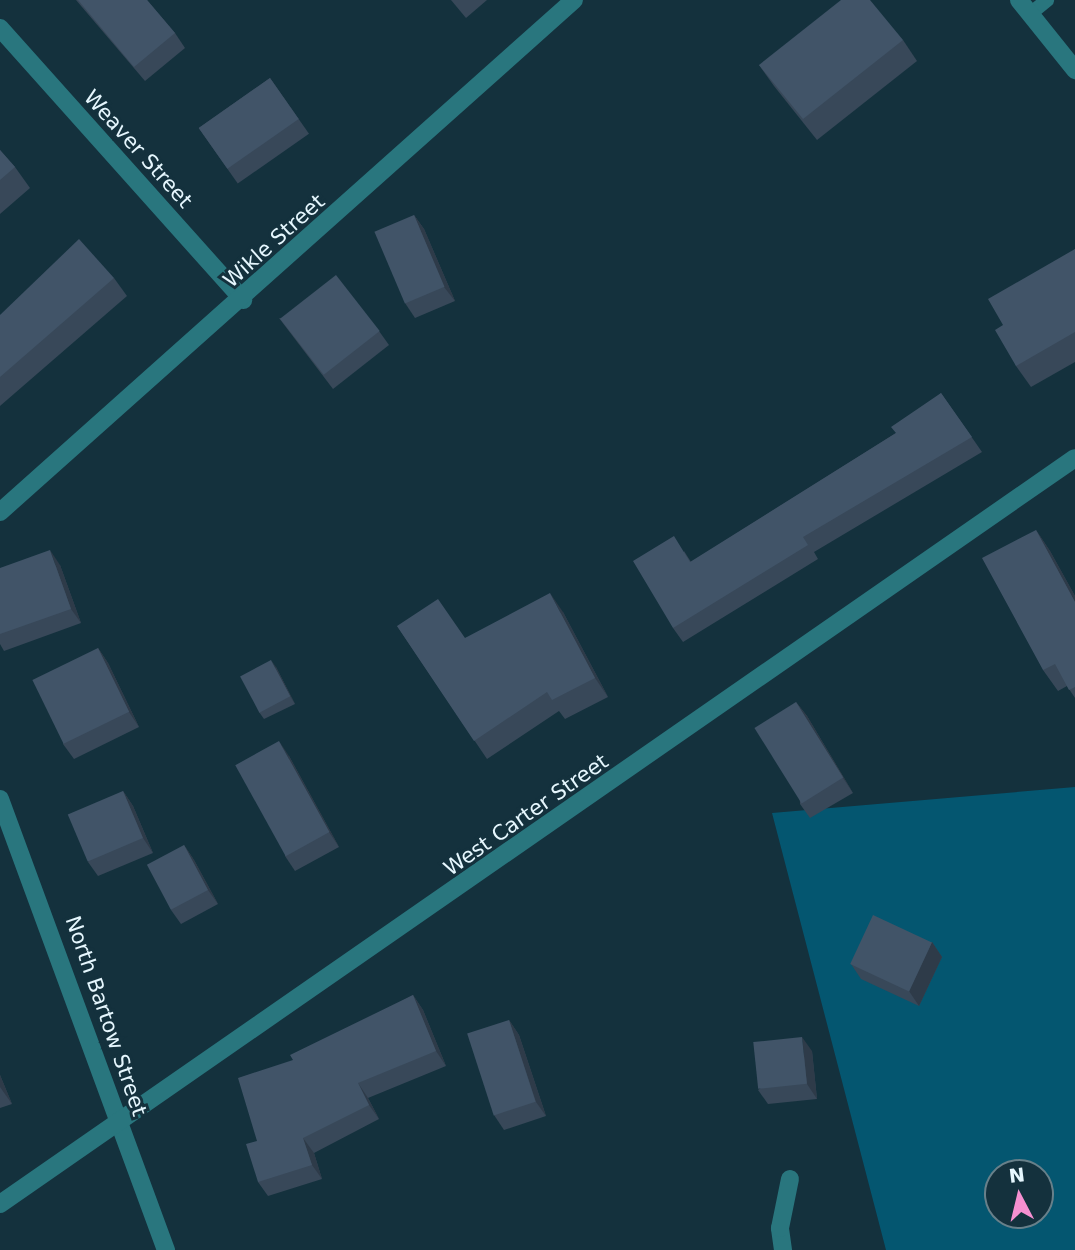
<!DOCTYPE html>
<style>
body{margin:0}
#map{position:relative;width:1075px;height:1250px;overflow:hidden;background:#14313d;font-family:"DejaVu Sans",sans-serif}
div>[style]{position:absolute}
.green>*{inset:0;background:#045670}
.service>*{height:14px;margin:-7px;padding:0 7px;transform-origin:7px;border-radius:7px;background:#29767e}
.minor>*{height:18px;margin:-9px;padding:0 9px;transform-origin:9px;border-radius:9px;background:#29767e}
.tertiary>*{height:18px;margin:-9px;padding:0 9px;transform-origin:9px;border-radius:9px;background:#29767e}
.wall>*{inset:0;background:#384859;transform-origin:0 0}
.shaded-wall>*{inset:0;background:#2e3b49}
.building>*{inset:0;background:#415468;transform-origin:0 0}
span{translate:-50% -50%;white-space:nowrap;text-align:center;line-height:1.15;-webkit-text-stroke:6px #14313d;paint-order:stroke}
.street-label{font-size:21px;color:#e6f7fe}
.north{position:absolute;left:984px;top:1159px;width:70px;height:70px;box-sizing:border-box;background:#14313d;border:2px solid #68808a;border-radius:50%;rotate:353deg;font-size:19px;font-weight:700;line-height:28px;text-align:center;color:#e6f7fe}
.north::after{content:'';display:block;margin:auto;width:24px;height:32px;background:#f590d1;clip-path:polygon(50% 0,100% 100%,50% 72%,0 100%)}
</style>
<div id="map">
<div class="green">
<i style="clip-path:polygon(evenodd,1075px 787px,1075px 1250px,886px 1250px,772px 813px,1075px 787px,998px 1173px,1040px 1173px,1040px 1215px,998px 1215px,998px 1173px)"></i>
</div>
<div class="service">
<i style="left:1030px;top:14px;width:22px;rotate:-39deg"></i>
</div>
<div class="minor">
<i style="left:0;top:28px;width:365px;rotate:48.2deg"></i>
<i style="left:0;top:512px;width:769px;rotate:-41.73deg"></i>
<i style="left:0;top:799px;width:481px;rotate:69.8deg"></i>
<i style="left:0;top:1204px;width:1308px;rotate:-34.76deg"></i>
<i style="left:783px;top:1250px;width:22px;rotate:-98deg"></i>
<i style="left:780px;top:1228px;width:50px;rotate:-78.5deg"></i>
</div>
<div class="tertiary">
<i style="left:1019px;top:0;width:90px;rotate:51.3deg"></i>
</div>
<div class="wall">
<i style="clip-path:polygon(76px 0,147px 0,175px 33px,185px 48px,145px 81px)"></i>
<i style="clip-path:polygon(451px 0,487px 0,466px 18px)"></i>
<i style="clip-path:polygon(903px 40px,917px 61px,817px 140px,774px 86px,759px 65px)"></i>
<i style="left:270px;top:78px;width:68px;height:87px;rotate:55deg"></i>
<i style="clip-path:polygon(0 150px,15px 167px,30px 188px,0 214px)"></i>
<i style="clip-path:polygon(414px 215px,424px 229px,455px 301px,415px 318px,405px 303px)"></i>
<i style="clip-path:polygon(1075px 249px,1075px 362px,1031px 387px,1016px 366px,1003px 325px)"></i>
<i style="clip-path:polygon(114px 278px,127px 296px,0 406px,0 315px)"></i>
<i style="clip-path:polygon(279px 318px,379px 331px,389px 345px,333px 389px)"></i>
<i style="clip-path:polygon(941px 393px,982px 452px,814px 552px,818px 559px,683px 642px,673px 628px,684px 551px,691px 562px,896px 433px)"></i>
<i style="clip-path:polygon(1036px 530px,1050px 551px,1075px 596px,1075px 698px,1067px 686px,1058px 691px,1043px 670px)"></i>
<i style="clip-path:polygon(60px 565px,81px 623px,4px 651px,0 644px,0 568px)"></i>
<i style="clip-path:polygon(563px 612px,608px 697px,565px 719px,559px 711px,487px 759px,397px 626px,465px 638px)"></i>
<i style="clip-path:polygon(98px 648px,108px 663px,139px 727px,74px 759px,63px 744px)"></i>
<i style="clip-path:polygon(276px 667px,295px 704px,264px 719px,259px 712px)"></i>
<i style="clip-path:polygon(796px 702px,807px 716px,853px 793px,810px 818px,800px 804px)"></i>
<i style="clip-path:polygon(289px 756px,339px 847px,295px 871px,285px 856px)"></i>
<i style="clip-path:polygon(123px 791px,133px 806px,153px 853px,98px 876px,88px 862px)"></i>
<i style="clip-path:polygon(184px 845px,194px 860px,218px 904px,181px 924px,171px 910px)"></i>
<i style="clip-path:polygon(932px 942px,942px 957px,919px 1006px,861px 979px,851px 964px)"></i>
<i style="clip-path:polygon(413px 995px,423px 1010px,446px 1066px,368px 1098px,379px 1119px,314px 1153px,322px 1179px,268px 1196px,258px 1182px,257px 1141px,293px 1060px)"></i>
<i style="clip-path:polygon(509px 1020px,519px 1035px,546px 1116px,504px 1130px,494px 1115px)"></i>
<i style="clip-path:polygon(812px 1051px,817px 1099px,768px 1104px,758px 1090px)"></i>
<i style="clip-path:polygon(0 1075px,12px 1104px,0 1108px)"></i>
</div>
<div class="shaded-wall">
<i style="clip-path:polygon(414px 215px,424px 229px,455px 301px,444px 287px)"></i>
<i style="clip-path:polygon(1036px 530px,1050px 551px,1075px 596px,1075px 602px)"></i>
<i style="clip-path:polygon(50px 550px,60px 565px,81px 623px,71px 609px)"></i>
<i style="clip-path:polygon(550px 593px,563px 612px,608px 697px,595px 678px)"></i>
<i style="clip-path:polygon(98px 648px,108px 663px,139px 727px,129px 712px)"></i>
<i style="clip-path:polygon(271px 660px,276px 667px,295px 704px,290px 696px)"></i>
<i style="clip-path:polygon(796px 702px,807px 716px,853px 793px,843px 778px)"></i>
<i style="clip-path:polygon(279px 741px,289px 756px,339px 847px,329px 832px)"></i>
<i style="clip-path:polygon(123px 791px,133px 806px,153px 853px,143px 838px)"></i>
<i style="clip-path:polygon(184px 845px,194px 860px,218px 904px,208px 890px)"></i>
<i style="clip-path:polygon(932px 942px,942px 957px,919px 1006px,909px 991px)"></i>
<i style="clip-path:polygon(413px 995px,423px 1010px,446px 1066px,436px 1051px)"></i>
<i style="clip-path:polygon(509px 1020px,519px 1035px,546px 1116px,536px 1102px)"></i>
<i style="clip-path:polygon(802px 1037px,812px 1051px,817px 1099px,807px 1084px)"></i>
<i style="clip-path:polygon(0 1075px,12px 1104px,0 1087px)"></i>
<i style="clip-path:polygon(358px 1083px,368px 1098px,379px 1119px,369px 1105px)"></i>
<i style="clip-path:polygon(303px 1138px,314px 1153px,322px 1179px,312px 1165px)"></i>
</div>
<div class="building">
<i style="clip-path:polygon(78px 0,147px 0,175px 33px,134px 67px)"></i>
<i style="clip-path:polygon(841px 0,870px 0,903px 40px,803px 119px,759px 65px)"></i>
<i style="left:270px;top:78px;width:50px;height:87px;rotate:55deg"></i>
<i style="clip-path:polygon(0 150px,15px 167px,0 180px)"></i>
<i style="left:414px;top:215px;width:78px;height:43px;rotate:67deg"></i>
<i style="clip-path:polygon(79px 239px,114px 278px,0 377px,0 315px)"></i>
<i style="clip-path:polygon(1075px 249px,1075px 332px,1016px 366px,995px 330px,1003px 325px,988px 299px)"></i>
<i style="left:336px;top:275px;width:71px;height:71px;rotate:52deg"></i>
<i style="clip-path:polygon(941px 393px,972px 437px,803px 537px,808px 545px,673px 628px,633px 561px,674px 536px,690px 562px,896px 433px,891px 427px)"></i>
<i style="clip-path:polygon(1036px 530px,1075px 602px,1075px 687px,1069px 690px,1055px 664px,1043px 670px,982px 558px)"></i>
<i style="clip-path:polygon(50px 550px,71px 609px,0 634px,0 568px)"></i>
<i style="clip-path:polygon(550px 593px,595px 678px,552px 700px,547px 692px,474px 741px,397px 626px,438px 599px,465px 638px)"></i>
<i style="left:98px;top:648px;width:71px;height:73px;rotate:64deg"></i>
<i style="left:271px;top:660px;width:41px;height:35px;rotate:62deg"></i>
<i style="left:796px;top:702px;width:89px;height:49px;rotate:58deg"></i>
<i style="left:279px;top:741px;width:104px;height:50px;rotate:61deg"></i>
<i style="left:123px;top:791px;width:51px;height:60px;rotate:67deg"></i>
<i style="left:184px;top:845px;width:51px;height:42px;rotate:62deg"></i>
<i style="left:873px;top:915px;width:65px;height:54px;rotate:25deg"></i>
<i style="clip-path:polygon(413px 995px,436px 1051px,358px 1083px,369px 1105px,303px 1138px,312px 1165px,258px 1182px,246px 1144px,257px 1141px,238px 1078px,293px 1060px,290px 1055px)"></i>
<i style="left:509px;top:1020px;width:86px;height:44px;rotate:72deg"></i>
<i style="left:802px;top:1037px;width:47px;height:49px;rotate:84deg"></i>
</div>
<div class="street-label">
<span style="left:138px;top:149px;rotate:48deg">Weaver Street</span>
<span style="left:274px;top:241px;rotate:-42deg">Wikle Street</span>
<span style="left:526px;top:815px;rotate:-35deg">West Carter Street</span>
<span style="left:106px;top:1016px;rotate:71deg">North Bartow Street</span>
</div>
<div class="north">N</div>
</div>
